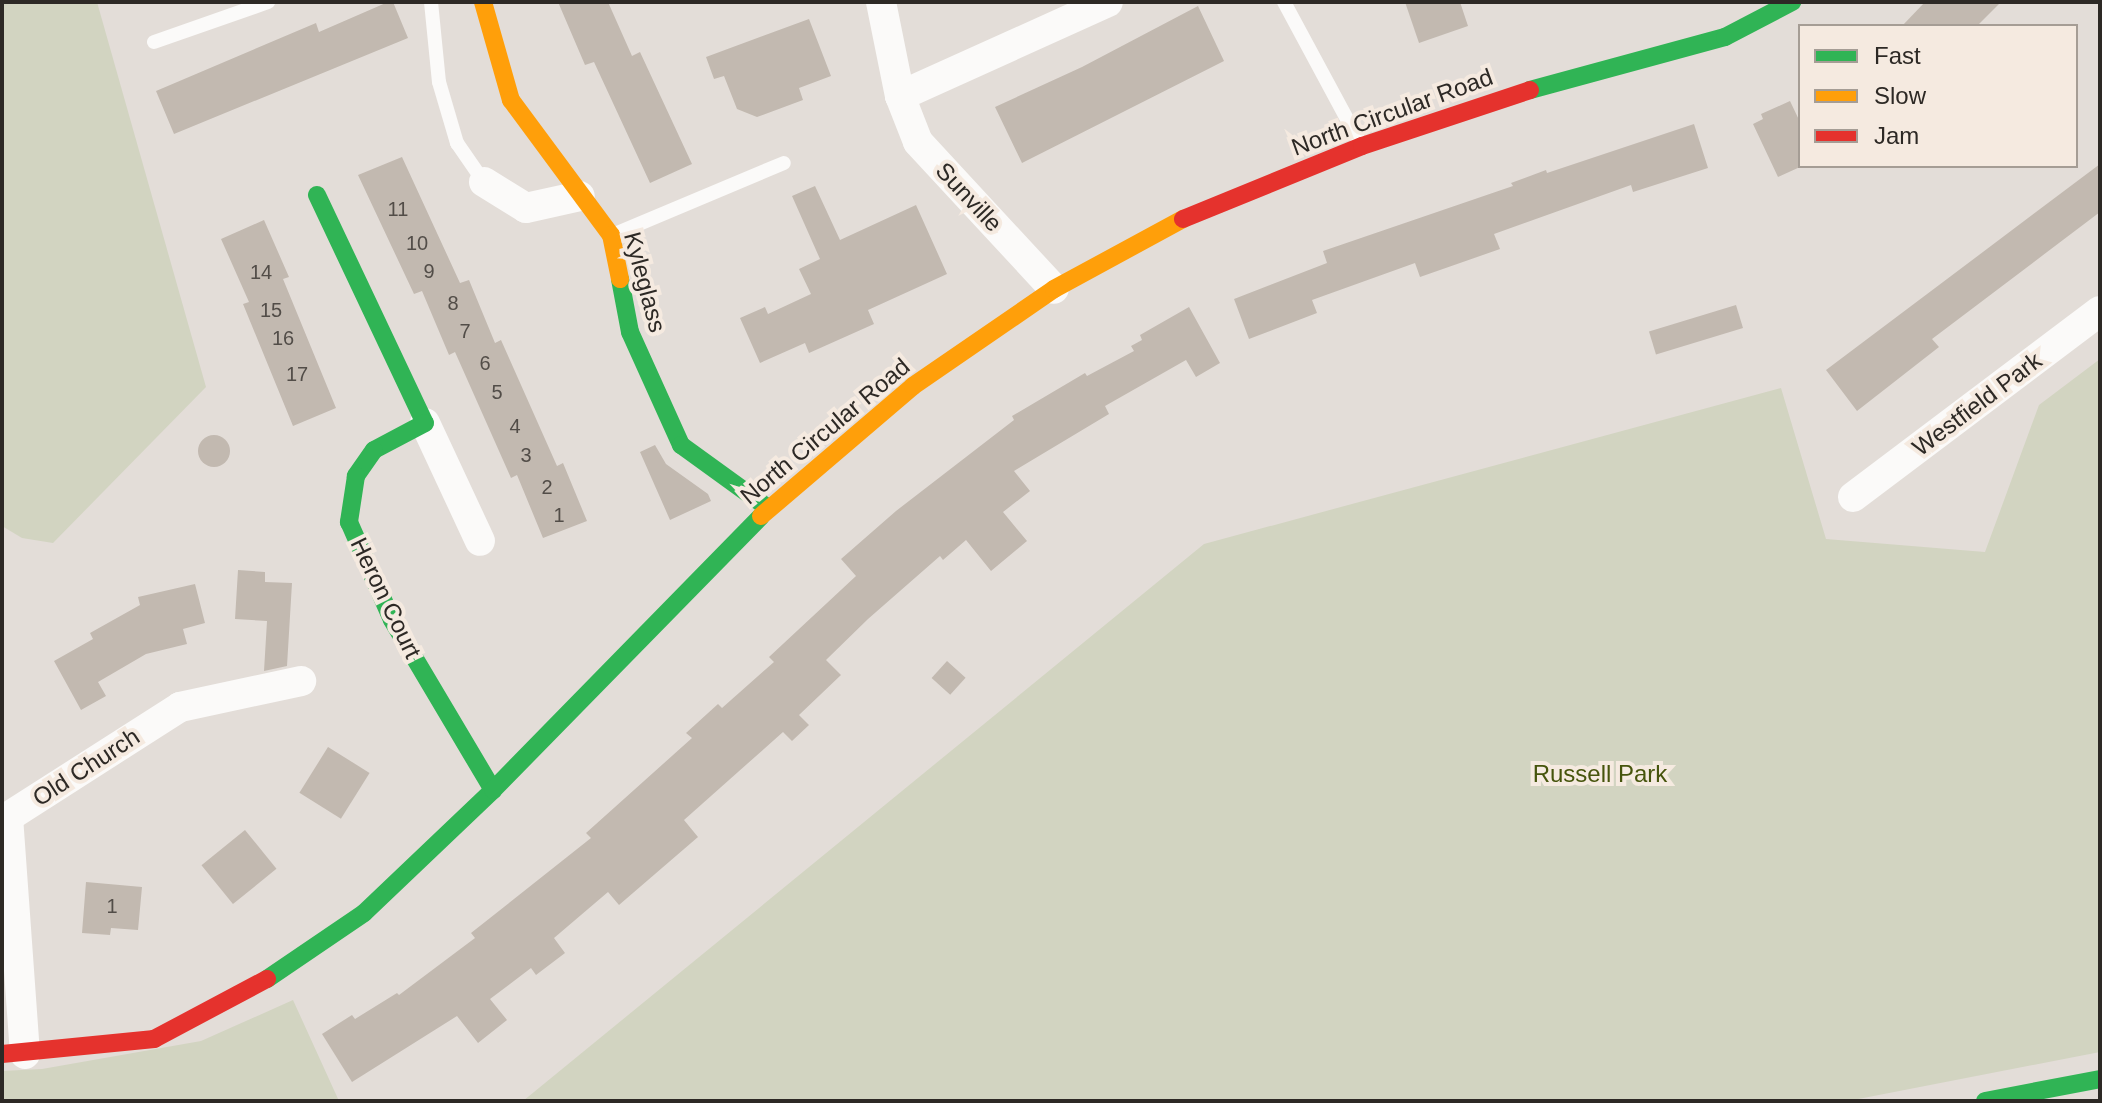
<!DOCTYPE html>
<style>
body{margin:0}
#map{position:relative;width:2102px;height:1103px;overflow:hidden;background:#e3ddd8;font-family:Helvetica,sans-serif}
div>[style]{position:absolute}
.green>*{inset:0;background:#d2d4c1}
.building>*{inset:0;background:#c2b9b0;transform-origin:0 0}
.round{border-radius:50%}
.lane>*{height:14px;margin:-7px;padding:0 7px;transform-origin:7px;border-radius:7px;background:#fbfaf9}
.street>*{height:30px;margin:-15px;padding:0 15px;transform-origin:15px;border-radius:15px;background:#fbfaf9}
.fast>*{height:18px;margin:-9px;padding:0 9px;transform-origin:9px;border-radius:9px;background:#30b455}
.slow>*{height:18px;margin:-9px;padding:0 9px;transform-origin:9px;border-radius:9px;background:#ff9f0a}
.jam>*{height:18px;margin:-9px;padding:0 9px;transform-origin:9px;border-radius:9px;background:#e5322d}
span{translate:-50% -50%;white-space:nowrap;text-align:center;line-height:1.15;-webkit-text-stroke:8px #f5eae0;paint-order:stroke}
.number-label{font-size:20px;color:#524d48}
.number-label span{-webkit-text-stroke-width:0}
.street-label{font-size:24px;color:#2d2925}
.park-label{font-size:24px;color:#46540c}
.frame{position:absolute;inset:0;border:4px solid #2d2925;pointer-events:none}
.legend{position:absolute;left:1798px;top:24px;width:280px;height:144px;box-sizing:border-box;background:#f5eae0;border:2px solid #a59d95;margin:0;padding:10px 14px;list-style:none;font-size:24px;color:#2d2925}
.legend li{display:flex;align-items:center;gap:16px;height:40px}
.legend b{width:40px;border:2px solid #a59d95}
</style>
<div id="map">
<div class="green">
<i style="clip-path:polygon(2px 2px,97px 2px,206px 387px,53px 543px,22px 538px,2px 526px)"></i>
<i style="clip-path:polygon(2100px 359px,2100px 1052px,1848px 1101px,523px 1101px,1204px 544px,1781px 388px,1826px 539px,1985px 552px,2039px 405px)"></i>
<i style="clip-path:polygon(293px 1000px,339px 1101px,2px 1101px,2px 1071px,42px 1069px,201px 1041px)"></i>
</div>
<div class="building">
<i style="clip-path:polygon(388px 2px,393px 2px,408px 38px,174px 134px,156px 91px,316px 23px,319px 32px)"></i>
<i style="clip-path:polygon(558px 2px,608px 2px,632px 56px,640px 52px,692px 164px,650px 183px,594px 62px,585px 65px)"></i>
<i style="clip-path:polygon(1405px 2px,1460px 2px,1468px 26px,1419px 43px)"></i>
<i style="clip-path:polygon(1925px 2px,2001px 2px,1977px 26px,1902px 26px)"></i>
<i style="clip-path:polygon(1198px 6px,1224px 61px,1022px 163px,995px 107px,1082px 67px)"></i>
<i style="clip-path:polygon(809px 19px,831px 76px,799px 88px,803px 100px,757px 117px,737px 109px,724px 76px,714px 79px,706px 57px)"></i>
<i style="clip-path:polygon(1790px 101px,1800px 122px,1800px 167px,1778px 177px,1753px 124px,1763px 119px,1761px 114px)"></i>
<i style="clip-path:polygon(1694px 124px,1708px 168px,1633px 192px,1631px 185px,1494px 234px,1500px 249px,1420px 277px,1415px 263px,1312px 300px,1317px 313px,1249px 339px,1234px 299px,1327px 263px,1323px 251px,1513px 186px,1511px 183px,1546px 170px,1547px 173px)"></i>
<i style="clip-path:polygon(402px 157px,460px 283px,469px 280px,495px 343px,501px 340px,557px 466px,563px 463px,587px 521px,543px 538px,517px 475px,511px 478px,455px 352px,449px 355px,422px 291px,414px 294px,358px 175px)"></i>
<i style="clip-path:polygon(2100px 164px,2100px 212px,1932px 339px,1939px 347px,1857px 411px,1826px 370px)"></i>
<i style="clip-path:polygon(815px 186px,840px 240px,916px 205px,947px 274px,868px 310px,874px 324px,809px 353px,805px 343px,760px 363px,740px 318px,765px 307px,768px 314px,811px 294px,799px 269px,820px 259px,792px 196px)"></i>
<i style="clip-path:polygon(264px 220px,289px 277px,283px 279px,336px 408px,293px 426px,243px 304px,249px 302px,221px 239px)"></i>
<i style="left:1736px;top:305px;width:24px;height:91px;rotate:73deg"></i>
<i style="clip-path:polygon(1189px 307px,1220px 363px,1196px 377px,1186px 360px,1105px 406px,1109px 414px,1014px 471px,1030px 491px,1003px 512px,1027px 541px,991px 571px,966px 540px,943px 560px,940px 556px,868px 619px,826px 660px,841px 675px,799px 715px,809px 725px,792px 741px,783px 732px,684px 820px,698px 837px,619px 905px,608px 892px,554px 938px,565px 953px,536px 975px,531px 968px,490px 999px,507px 1020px,478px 1043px,457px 1016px,352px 1082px,322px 1034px,352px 1015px,355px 1019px,397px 993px,399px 995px,475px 938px,471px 933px,591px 838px,586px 833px,692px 738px,686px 733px,718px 704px,722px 708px,774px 662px,769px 657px,856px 576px,841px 559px,896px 511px,1014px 420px,1012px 416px,1085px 373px,1087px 376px,1134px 351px,1131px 346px,1142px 340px,1140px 335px)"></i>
<i class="round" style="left:198px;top:435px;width:32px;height:32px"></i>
<i style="clip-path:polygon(655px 445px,666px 464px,708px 494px,711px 501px,670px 520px,640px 452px)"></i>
<i style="clip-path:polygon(238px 570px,265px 572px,265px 582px,292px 583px,287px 666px,264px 671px,267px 621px,235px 619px)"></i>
<i style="clip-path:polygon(195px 584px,205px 623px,183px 629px,187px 644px,146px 654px,98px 682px,106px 696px,81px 710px,54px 661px,93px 639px,90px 633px,140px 605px,138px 597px)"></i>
<i style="left:947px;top:661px;width:25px;height:23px;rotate:42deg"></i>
<i style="left:328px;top:747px;width:49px;height:54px;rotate:32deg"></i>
<i style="left:245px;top:830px;width:50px;height:56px;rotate:51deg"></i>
<i style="clip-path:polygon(86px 882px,142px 887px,138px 930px,111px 928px,110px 935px,82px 933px)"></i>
</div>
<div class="lane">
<i style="left:431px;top:2px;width:80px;rotate:84.3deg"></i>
<i style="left:439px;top:82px;width:64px;rotate:73.6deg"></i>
<i style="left:457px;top:143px;width:47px;rotate:55.3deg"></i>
<i style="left:1284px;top:2px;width:160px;rotate:61.7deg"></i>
<i style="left:154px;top:42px;width:121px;rotate:-19.3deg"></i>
<i style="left:615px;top:234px;width:183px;rotate:-22.8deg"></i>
</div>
<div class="street">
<i style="left:881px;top:2px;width:96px;rotate:78.6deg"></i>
<i style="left:900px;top:96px;width:49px;rotate:68.6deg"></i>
<i style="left:918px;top:142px;width:200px;rotate:47.2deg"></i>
<i style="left:900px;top:96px;width:228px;rotate:-24.3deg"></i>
<i style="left:484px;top:182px;width:49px;rotate:31.8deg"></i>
<i style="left:526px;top:208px;width:55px;rotate:-12.5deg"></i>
<i style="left:425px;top:423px;width:130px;rotate:65deg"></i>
<i style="left:1853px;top:497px;width:309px;rotate:-37deg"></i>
<i style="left:25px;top:1054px;width:238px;rotate:-94.1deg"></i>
<i style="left:8px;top:817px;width:204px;rotate:-32.6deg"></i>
<i style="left:180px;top:707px;width:124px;rotate:-12.1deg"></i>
</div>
<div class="fast">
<i style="left:1530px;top:90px;width:202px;rotate:-15.2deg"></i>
<i style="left:1725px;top:37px;width:76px;rotate:-27.6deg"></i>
<i style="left:317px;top:195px;width:252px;rotate:64.7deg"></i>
<i style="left:425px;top:423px;width:58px;rotate:152.1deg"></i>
<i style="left:374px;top:450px;width:32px;rotate:125deg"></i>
<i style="left:356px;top:476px;width:47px;rotate:98.7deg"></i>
<i style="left:349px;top:522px;width:107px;rotate:66.3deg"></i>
<i style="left:392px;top:620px;width:198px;rotate:59.3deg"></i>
<i style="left:620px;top:279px;width:54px;rotate:79.3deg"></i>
<i style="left:630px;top:332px;width:124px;rotate:65.7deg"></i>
<i style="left:681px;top:445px;width:107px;rotate:35.9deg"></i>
<i style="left:267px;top:979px;width:117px;rotate:-34.2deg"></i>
<i style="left:364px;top:913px;width:178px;rotate:-43.6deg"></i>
<i style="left:493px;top:790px;width:383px;rotate:-45.6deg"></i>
<i style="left:1985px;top:1101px;width:117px;rotate:-10.8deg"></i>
</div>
<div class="slow">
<i style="left:483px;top:2px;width:102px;rotate:74.1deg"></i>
<i style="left:511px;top:100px;width:168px;rotate:53.5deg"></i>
<i style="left:611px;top:235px;width:45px;rotate:78.4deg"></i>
<i style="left:761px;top:516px;width:200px;rotate:-40.5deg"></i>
<i style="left:913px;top:386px;width:171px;rotate:-34.5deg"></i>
<i style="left:1054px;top:289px;width:147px;rotate:-28.5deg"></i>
</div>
<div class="jam">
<i style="left:1183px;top:219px;width:193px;rotate:-22.2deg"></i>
<i style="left:1362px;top:146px;width:177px;rotate:-18.4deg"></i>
<i style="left:2px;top:1054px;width:153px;rotate:-5.6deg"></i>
<i style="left:154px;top:1039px;width:128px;rotate:-28deg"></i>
</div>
<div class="number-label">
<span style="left:398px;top:209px">11</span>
<span style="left:417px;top:243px">10</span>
<span style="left:429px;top:271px">9</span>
<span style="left:261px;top:272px">14</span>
<span style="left:453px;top:303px">8</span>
<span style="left:271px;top:310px">15</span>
<span style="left:465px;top:331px">7</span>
<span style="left:283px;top:338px">16</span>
<span style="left:485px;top:363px">6</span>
<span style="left:297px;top:374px">17</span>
<span style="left:497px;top:392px">5</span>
<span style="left:515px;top:426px">4</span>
<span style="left:526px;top:455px">3</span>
<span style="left:547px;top:487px">2</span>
<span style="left:559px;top:515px">1</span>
<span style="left:112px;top:906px">1</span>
</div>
<div class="street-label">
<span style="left:1392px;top:112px;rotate:-20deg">North Circular Road</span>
<span style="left:969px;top:197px;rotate:47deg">Sunville</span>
<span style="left:645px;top:282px;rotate:75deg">Kyleglass</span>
<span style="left:1977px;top:404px;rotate:-37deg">Westfield Park</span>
<span style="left:825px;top:431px;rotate:-40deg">North Circular Road</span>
<span style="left:386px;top:598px;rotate:64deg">Heron Court</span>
<span style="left:86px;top:767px;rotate:-33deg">Old Church</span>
</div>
<div class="park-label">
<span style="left:1600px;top:774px">Russell Park</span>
</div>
<div class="frame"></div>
<ul class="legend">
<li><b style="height:10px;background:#30b455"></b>Fast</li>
<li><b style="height:10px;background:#ff9f0a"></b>Slow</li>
<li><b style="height:10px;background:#e5322d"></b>Jam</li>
</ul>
</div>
